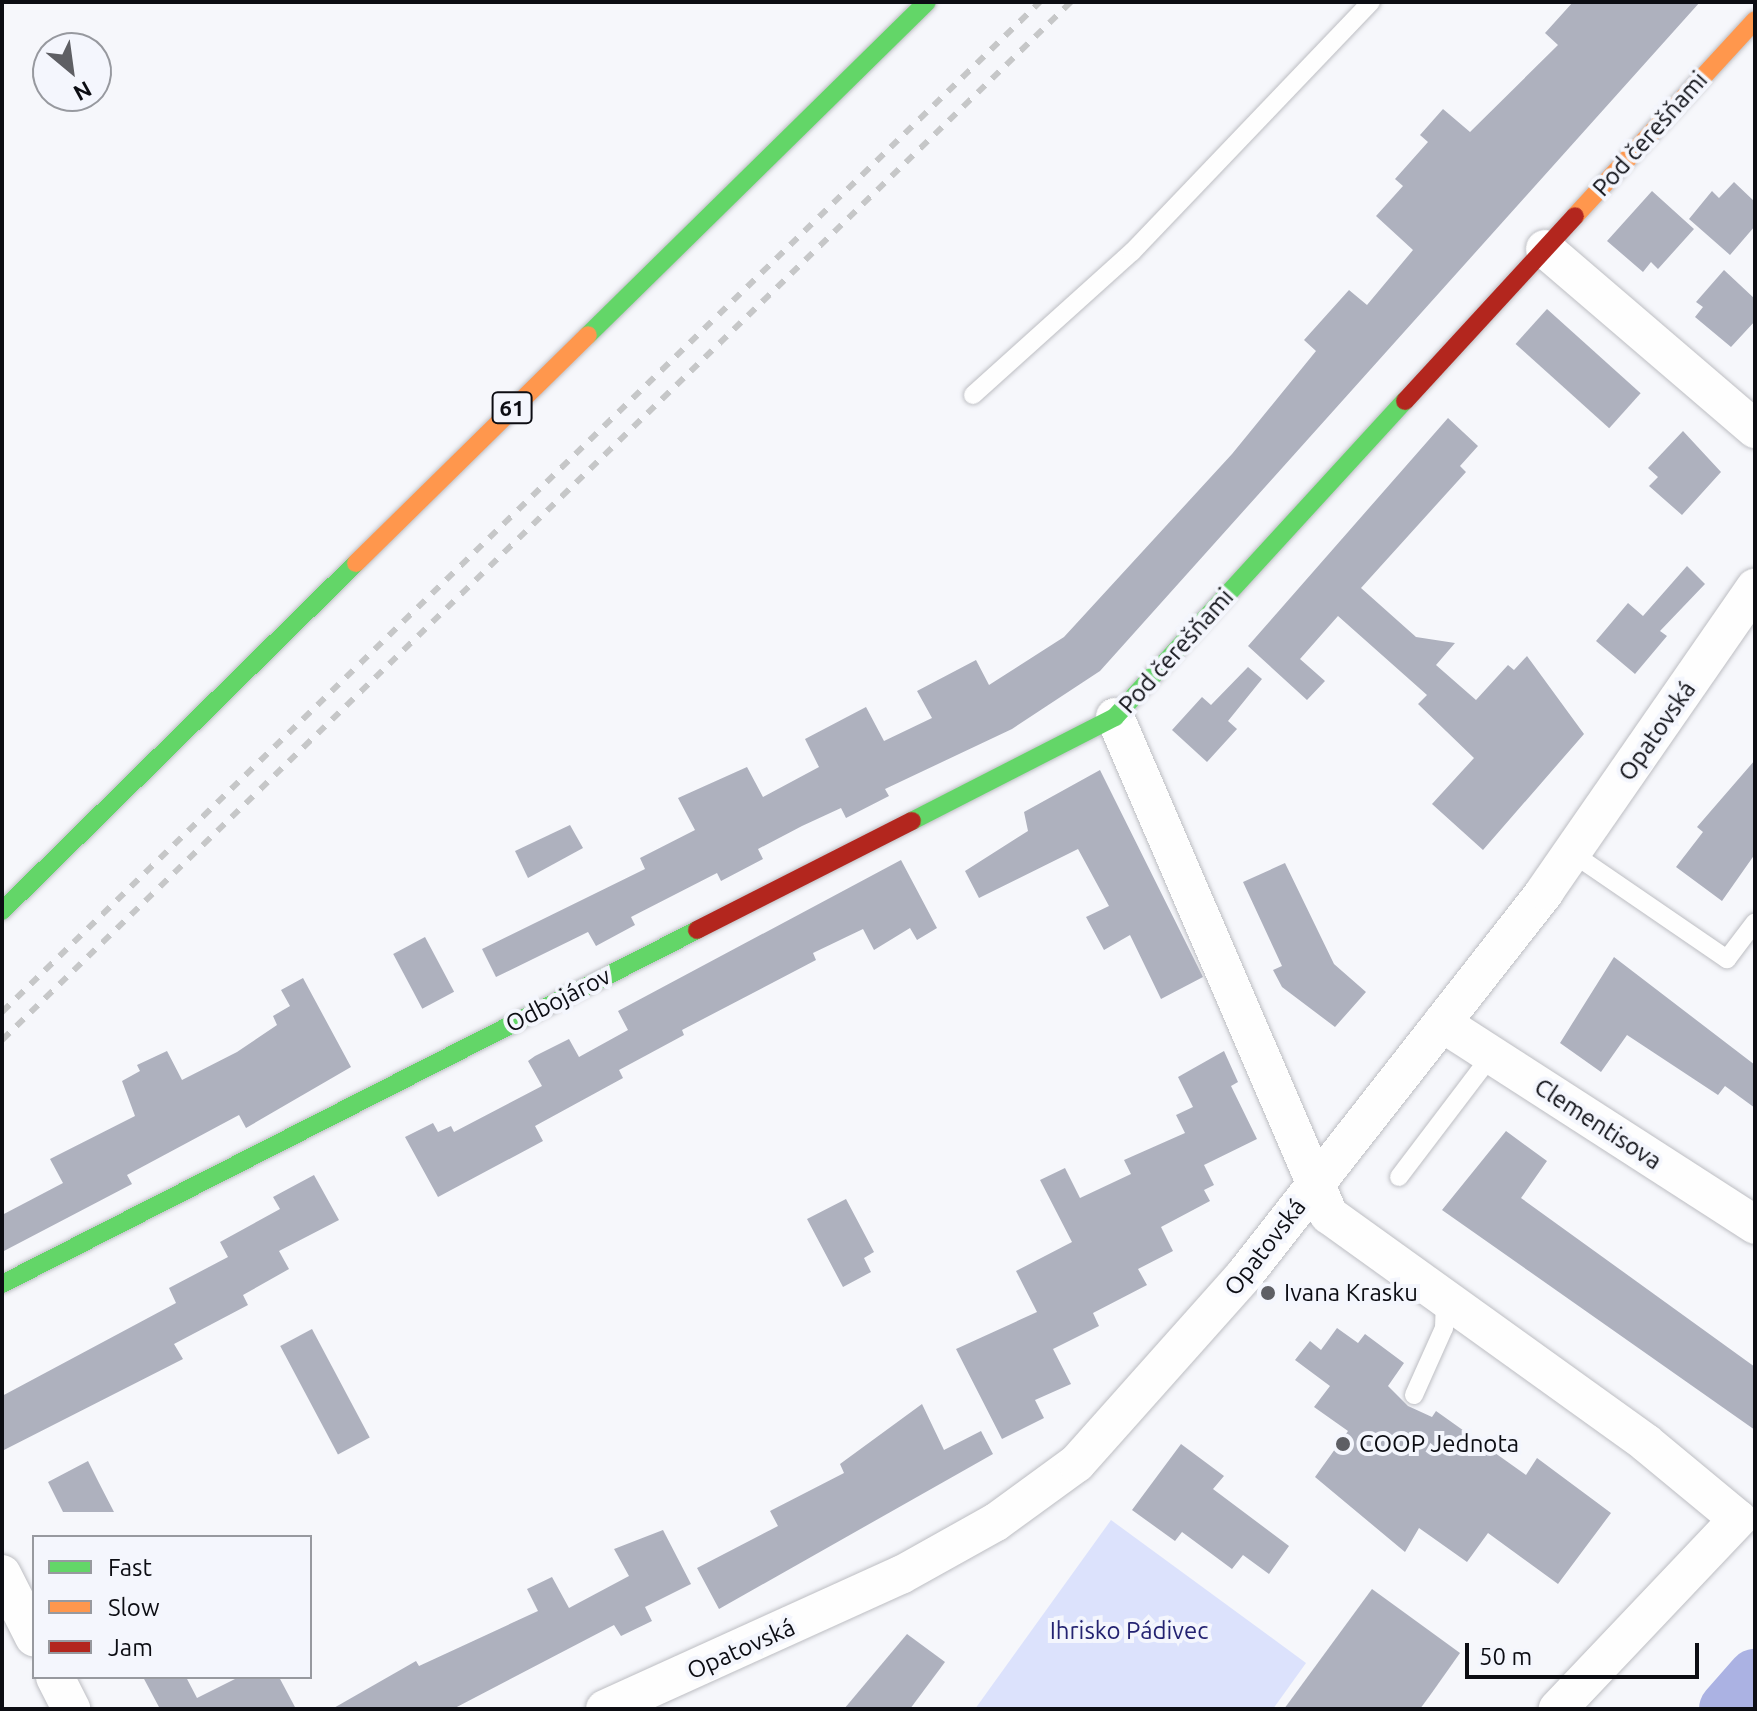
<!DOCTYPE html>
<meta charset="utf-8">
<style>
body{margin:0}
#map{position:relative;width:1757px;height:1711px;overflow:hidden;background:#f6f7fb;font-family:Ubuntu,sans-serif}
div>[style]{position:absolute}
.green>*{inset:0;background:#dce2fc}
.river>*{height:56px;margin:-28px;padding:0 28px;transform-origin:28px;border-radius:28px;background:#abb2e3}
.building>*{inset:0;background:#aeb1be;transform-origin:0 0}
.roads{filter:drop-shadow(0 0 2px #bdbec3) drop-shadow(0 0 2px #bdbec3)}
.lane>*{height:18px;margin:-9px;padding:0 9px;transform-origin:9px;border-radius:9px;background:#fefefe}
.street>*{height:38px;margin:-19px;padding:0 19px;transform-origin:19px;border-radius:19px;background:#fefefe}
.fast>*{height:18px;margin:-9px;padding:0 9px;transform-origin:9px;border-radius:9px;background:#63d668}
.slow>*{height:18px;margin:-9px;padding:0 9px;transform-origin:9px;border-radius:9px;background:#ff974d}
.jam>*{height:18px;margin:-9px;padding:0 9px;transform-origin:9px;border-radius:9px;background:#b3261e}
.rail>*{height:6px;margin-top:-3px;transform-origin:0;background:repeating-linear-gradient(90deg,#c6c7c8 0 10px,transparent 0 20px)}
.dots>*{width:22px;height:22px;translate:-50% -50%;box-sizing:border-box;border:4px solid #f4f6fd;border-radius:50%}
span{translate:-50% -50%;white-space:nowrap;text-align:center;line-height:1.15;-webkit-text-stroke:8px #f4f6fd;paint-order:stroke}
.shield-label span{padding:2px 6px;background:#f4f6fd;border:2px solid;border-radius:6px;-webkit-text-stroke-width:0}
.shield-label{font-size:22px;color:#0c0d13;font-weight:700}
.street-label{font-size:24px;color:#0c0d13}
.poi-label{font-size:24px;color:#0c0d13}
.left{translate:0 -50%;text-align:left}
.park-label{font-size:24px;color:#242371}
.frame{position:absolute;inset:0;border:4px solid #0c0d13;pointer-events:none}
.legend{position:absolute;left:32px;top:1535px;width:280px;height:144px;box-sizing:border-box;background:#f4f6fd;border:2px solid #97999f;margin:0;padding:10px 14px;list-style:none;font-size:24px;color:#0c0d13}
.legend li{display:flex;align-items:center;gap:16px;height:40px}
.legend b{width:40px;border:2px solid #97999f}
.north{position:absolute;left:32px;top:32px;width:80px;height:80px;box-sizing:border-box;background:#f4f6fd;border:2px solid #97999f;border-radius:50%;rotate:151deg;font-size:22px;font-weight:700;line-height:32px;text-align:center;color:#0c0d13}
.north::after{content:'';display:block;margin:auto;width:28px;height:36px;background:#5e5f64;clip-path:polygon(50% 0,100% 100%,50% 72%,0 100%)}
.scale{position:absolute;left:1465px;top:1643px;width:234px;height:36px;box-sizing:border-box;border:4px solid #0c0d13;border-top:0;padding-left:10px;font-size:24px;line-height:28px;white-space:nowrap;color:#0c0d13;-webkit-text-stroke:6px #f4f6fd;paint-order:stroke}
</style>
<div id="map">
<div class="green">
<i style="clip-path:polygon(1111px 1520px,1306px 1663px,1273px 1709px,975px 1709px)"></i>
</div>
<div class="river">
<i style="left:1727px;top:1709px;width:43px;rotate:-48.8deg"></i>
</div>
<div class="building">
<i style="clip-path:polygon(1573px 2px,1700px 2px,1100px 671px,1012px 729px,885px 789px,889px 796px,846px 818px,841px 808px,802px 826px,758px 849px,763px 859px,721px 881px,717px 873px,631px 917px,635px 925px,596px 946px,588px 932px,496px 977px,482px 949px,645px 869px,640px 858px,695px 830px,678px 798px,747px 767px,763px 797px,819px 767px,805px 739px,866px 707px,884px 741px,932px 718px,917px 691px,976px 660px,989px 685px,1064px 637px,1232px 454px,1316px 351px,1304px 340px,1349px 290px,1367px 305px,1413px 250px,1376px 216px,1403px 186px,1395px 179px,1428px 142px,1420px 135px,1443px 109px,1470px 132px,1558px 45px,1545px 33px)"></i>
<i style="clip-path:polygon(1734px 182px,1755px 202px,1755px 226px,1730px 255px,1689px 219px,1712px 191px,1719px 198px)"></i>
<i style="clip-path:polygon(1652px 191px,1694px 229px,1658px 269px,1651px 262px,1643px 272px,1607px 241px)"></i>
<i style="clip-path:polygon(1724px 270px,1755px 299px,1755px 321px,1731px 347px,1695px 317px,1703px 307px,1696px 302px)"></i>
<i style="left:1547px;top:309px;width:126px;height:47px;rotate:42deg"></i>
<i style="clip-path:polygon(1448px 418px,1478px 446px,1460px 466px,1466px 472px,1361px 588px,1416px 637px,1455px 643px,1436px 665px,1476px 700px,1508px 665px,1514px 670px,1527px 656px,1584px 734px,1483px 850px,1432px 804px,1474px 758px,1418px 704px,1427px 695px,1338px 616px,1300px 659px,1325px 681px,1307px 700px,1248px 646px)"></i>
<i style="clip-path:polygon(1683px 431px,1721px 472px,1682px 515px,1649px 486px,1658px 477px,1648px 468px)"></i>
<i style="clip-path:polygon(1687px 566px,1705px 584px,1660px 631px,1667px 636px,1635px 674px,1596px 641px,1628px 603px,1643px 616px)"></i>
<i style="clip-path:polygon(1248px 667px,1262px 679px,1228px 721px,1237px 729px,1207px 762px,1172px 730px,1202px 697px,1211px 705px)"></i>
<i style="clip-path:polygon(1755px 760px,1755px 854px,1722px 901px,1676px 867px,1703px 832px,1697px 827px)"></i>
<i style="clip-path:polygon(1100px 770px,1203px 977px,1161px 999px,1130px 935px,1104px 950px,1086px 917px,1109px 906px,1078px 849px,979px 898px,965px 871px,1028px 831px,1024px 812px)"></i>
<i style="clip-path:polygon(570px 825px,583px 848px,528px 878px,515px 851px)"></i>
<i style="clip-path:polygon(901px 860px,937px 928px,917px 940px,910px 928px,874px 950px,863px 929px,813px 953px,816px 960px,682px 1030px,684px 1035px,619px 1070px,623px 1078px,535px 1126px,543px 1141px,438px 1197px,405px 1137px,433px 1123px,438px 1132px,451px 1126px,454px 1132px,542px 1086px,528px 1061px,535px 1056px,569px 1039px,579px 1057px,628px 1030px,618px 1011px)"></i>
<i style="clip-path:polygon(1285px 863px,1334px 964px,1366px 992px,1335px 1027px,1282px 987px,1273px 970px,1282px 966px,1243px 882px)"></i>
<i style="left:425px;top:937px;width:62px;height:36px;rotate:62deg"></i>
<i style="clip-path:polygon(1614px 957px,1755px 1065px,1755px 1108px,1725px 1086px,1718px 1095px,1627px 1035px,1601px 1072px,1560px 1043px)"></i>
<i style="clip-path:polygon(303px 978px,351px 1067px,246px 1128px,239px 1115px,127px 1175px,132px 1184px,2px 1252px,2px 1215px,63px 1183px,50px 1159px,135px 1116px,122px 1081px,140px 1071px,137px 1065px,167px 1051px,182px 1080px,237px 1052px,277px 1025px,273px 1016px,290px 1006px,281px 990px)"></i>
<i style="clip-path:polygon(1224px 1051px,1238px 1082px,1231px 1086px,1257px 1139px,1204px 1165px,1214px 1185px,1204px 1190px,1210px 1201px,1161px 1227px,1173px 1251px,1138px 1269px,1147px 1285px,1093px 1313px,1099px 1326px,1053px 1349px,1071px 1384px,1035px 1400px,1044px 1418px,1002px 1439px,956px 1349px,1037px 1312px,1016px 1271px,1072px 1242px,1040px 1180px,1065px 1168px,1080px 1198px,1131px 1174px,1124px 1160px,1185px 1133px,1176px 1115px,1193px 1107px,1178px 1077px)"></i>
<i style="clip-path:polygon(1506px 1131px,1547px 1161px,1521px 1198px,1755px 1367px,1755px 1430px,1442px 1210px)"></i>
<i style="clip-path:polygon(314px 1175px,339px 1220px,279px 1251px,289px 1269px,243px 1295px,248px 1305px,174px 1344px,183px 1359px,2px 1451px,2px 1396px,176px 1303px,169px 1288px,228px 1257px,220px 1242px,280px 1209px,273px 1197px)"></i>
<i style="clip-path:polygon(846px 1199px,874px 1252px,864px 1258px,871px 1272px,843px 1287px,807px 1219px)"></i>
<i style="clip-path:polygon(1337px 1328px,1358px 1343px,1365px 1334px,1404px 1363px,1388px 1386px,1408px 1406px,1432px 1417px,1436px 1411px,1526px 1475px,1537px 1458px,1611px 1513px,1558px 1584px,1488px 1533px,1467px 1562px,1419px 1528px,1405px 1552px,1315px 1477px,1348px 1431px,1314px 1407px,1330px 1386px,1295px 1360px,1310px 1341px,1321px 1350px)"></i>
<i style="left:312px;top:1329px;width:123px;height:36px;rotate:62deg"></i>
<i style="clip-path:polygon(922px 1404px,944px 1450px,981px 1431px,993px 1454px,719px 1609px,697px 1568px,778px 1526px,770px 1511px,844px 1473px,840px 1464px)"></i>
<i style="clip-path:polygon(1181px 1444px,1224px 1476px,1213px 1489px,1289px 1546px,1269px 1574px,1243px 1555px,1232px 1569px,1182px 1532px,1175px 1541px,1132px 1510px)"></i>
<i style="clip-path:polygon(88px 1461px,99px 1483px,114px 1512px,63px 1512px,48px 1482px)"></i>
<i style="clip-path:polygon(663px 1530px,691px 1584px,645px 1607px,652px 1621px,621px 1636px,614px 1625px,453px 1709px,332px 1709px,416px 1661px,419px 1666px,538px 1611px,527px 1589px,552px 1577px,569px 1608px,629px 1576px,614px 1549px)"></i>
<i style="clip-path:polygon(1372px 1589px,1460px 1653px,1431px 1694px,1420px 1709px,1284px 1709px)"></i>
<i style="clip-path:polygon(907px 1634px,945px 1662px,910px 1709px,844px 1709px)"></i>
<i style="clip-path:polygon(143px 1677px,186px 1677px,197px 1698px,239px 1677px,279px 1677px,296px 1709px,160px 1709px)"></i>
</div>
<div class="roads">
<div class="lane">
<i style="left:973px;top:395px;width:214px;rotate:-42deg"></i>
<i style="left:1132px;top:252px;width:346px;rotate:-46.3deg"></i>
<i style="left:1572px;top:853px;width:188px;rotate:34.4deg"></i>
<i style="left:1727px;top:959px;width:46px;rotate:-52.9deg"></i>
<i style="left:1399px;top:1177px;width:152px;rotate:-52.8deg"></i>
<i style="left:1414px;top:1395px;width:73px;rotate:-65.9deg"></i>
<i style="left:1444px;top:1328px;width:29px;rotate:-88deg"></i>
</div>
<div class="street">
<i style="left:1545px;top:249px;width:277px;rotate:40.6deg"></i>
<i style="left:1115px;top:717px;width:542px;rotate:66.75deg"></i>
<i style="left:1329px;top:1215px;width:390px;rotate:35.7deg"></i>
<i style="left:1646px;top:1443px;width:119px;rotate:39.6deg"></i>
<i style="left:1738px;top:1519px;width:262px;rotate:133.5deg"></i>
<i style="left:1442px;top:1023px;width:373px;rotate:32.8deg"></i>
<i style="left:2px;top:1574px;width:71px;rotate:63.1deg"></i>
<i style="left:55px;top:1677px;width:36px;rotate:63deg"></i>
<i style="left:605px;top:1709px;width:325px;rotate:-24.4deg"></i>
<i style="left:901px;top:1575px;width:109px;rotate:-29.2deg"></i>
<i style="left:996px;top:1522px;width:100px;rotate:-36.1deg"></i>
<i style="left:1077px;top:1463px;width:254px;rotate:-48.3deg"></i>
<i style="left:1246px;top:1273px;width:485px;rotate:-51.9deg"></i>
<i style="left:1545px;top:891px;width:369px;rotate:-55.3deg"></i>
</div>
<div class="fast">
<i style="left:588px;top:335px;width:475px;rotate:-44.5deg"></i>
<i style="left:912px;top:821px;width:228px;rotate:-27.1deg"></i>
<i style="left:1115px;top:717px;width:429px;rotate:-47.5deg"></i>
<i style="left:2px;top:911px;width:496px;rotate:-44.5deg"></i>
<i style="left:2px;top:1284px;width:780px;rotate:-26.99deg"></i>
</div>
<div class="slow">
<i style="left:1575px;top:216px;width:266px;rotate:-47.4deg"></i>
<i style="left:356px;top:563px;width:325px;rotate:-44.5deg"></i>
</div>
<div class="jam">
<i style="left:1405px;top:401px;width:251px;rotate:-47.4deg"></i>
<i style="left:697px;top:930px;width:241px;rotate:-26.9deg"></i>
</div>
</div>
<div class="rail">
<i style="left:2px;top:1012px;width:1448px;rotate:-44.22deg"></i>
<i style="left:2px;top:1040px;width:1490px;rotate:-44.16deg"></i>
</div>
<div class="dots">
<i style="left:1268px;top:1293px;background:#5e5f64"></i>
<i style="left:1343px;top:1444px;background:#5e5f64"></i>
</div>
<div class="shield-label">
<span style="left:512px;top:408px">61</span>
</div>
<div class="street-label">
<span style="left:1650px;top:134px;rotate:-48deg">Pod čerešňami</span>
<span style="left:1176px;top:651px;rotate:-48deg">Pod čerešňami</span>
<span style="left:1657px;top:731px;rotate:-55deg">Opatovská</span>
<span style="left:558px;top:1000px;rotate:-27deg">Odbojárov</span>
<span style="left:1598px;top:1124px;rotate:33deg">Clementisova</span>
<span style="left:1265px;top:1247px;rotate:-52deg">Opatovská</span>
<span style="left:741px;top:1649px;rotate:-24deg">Opatovská</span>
</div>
<div class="poi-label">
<span class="left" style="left:1284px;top:1293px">Ivana Krasku</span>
<span class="left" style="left:1359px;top:1444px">COOP Jednota</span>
</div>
<div class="park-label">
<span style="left:1129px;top:1631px">Ihrisko Pádivec</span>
</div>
<div class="frame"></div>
<ul class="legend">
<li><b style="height:10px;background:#63d668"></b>Fast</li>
<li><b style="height:10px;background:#ff974d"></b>Slow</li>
<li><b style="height:10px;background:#b3261e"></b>Jam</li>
</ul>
<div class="north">N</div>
<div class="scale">50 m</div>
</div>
